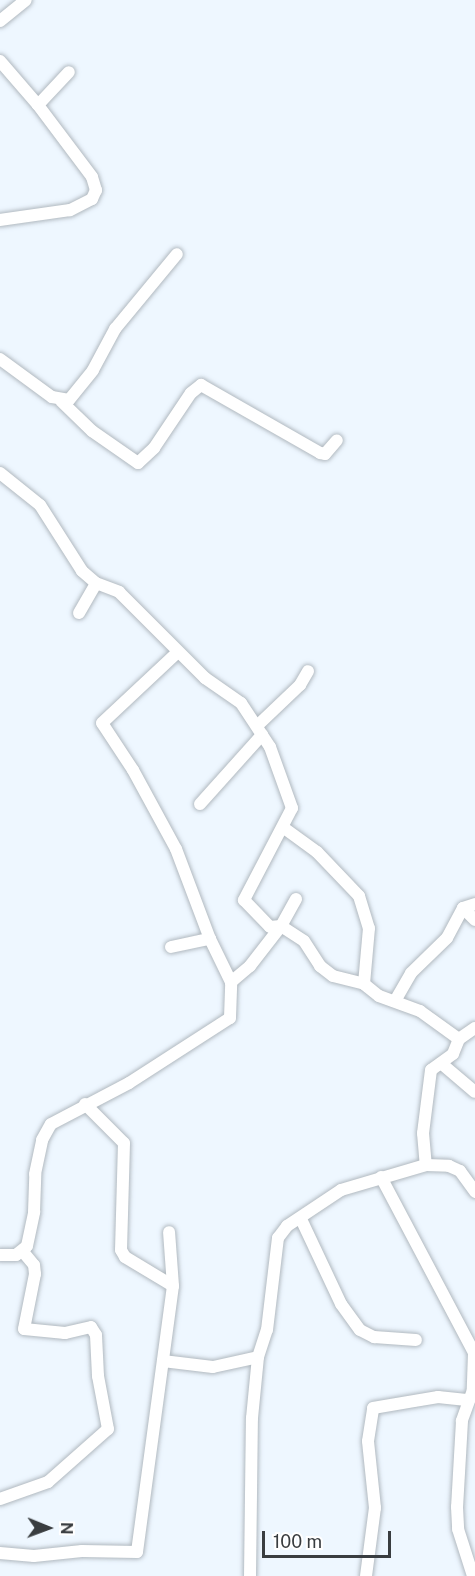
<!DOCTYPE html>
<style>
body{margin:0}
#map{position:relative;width:475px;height:1576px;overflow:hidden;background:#eef7ff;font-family:"Public Sans",sans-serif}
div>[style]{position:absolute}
.roads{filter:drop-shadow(0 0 2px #b1b9c0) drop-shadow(0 0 2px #b1b9c0)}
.minor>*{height:12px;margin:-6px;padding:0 6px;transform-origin:6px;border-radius:6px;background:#fff}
span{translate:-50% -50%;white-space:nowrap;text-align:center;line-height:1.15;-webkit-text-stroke:5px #fff;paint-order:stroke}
.north{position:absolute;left:18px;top:1498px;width:60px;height:60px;-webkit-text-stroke:4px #fff;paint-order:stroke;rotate:91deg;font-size:16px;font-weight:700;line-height:24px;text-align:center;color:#393d40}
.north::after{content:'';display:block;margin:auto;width:21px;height:27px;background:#393d40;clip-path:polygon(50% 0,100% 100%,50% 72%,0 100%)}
.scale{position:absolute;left:262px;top:1531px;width:129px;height:27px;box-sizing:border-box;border:3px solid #393d40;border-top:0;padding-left:8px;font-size:18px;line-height:21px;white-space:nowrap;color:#393d40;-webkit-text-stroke:4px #fff;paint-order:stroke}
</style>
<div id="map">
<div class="roads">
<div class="minor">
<i style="left:0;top:21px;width:33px;rotate:-39deg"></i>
<i style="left:0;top:61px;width:58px;rotate:49.2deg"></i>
<i style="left:38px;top:105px;width:90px;rotate:53.1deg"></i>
<i style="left:92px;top:177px;width:14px;rotate:73deg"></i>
<i style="left:96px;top:190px;width:10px;rotate:114deg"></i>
<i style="left:92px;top:199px;width:25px;rotate:153deg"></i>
<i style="left:70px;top:210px;width:71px;rotate:171.9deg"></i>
<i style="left:38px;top:105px;width:45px;rotate:-46.8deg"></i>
<i style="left:0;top:359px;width:64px;rotate:36.2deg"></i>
<i style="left:52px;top:397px;width:17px;rotate:10deg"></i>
<i style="left:69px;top:400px;width:38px;rotate:-51deg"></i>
<i style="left:93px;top:370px;width:47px;rotate:-61.8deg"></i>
<i style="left:115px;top:329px;width:97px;rotate:-50.4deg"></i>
<i style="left:61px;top:401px;width:43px;rotate:44.1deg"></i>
<i style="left:92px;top:431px;width:56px;rotate:34.8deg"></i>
<i style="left:138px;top:463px;width:22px;rotate:-43deg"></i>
<i style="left:154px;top:448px;width:66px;rotate:-56.1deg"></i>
<i style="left:191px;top:393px;width:13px;rotate:-39deg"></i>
<i style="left:201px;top:385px;width:137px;rotate:29.7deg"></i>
<i style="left:320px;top:453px;width:5px;rotate:11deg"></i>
<i style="left:325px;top:454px;width:18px;rotate:-49deg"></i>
<i style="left:0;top:473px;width:51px;rotate:38.7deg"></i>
<i style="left:40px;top:505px;width:78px;rotate:57.5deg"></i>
<i style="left:82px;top:571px;width:18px;rotate:41deg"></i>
<i style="left:96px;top:583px;width:25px;rotate:21deg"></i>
<i style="left:119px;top:592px;width:122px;rotate:45deg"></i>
<i style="left:205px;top:678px;width:44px;rotate:34.8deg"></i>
<i style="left:241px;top:703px;width:53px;rotate:56.6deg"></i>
<i style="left:270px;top:747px;width:65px;rotate:70.2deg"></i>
<i style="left:292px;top:808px;width:104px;rotate:117.6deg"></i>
<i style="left:244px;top:900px;width:37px;rotate:46deg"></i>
<i style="left:270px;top:927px;width:11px;rotate:-5deg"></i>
<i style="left:281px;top:926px;width:51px;rotate:127.8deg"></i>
<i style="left:250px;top:966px;width:25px;rotate:140deg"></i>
<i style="left:231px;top:982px;width:48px;rotate:-116deg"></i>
<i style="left:210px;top:939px;width:96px;rotate:-110.7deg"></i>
<i style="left:176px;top:849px;width:90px;rotate:-118.6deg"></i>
<i style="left:133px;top:770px;width:56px;rotate:-123.4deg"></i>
<i style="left:102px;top:723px;width:104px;rotate:-43.1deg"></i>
<i style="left:79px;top:613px;width:34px;rotate:-60deg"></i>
<i style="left:258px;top:725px;width:58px;rotate:-43.6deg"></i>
<i style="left:300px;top:685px;width:16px;rotate:-60deg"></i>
<i style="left:200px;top:804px;width:93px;rotate:-48.1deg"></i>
<i style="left:284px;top:828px;width:41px;rotate:36deg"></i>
<i style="left:317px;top:852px;width:61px;rotate:46.3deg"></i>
<i style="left:359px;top:896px;width:34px;rotate:73deg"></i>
<i style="left:369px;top:928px;width:56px;rotate:95.1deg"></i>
<i style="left:296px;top:899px;width:31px;rotate:119deg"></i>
<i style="left:281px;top:926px;width:27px;rotate:33deg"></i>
<i style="left:304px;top:941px;width:30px;rotate:57deg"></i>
<i style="left:320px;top:966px;width:16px;rotate:38deg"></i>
<i style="left:333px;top:976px;width:32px;rotate:14deg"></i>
<i style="left:364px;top:984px;width:19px;rotate:39deg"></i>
<i style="left:379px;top:996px;width:44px;rotate:20.1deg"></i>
<i style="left:420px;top:1011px;width:48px;rotate:35.7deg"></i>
<i style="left:459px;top:1039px;width:16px;rotate:112deg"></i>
<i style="left:453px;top:1054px;width:27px;rotate:144deg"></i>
<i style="left:431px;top:1070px;width:64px;rotate:97.2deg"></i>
<i style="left:423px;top:1133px;width:32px;rotate:85deg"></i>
<i style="left:463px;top:908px;width:17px;rotate:45deg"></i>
<i style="left:171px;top:947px;width:40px;rotate:-12deg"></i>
<i style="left:395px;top:1001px;width:32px;rotate:-60deg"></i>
<i style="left:411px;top:973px;width:50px;rotate:-44.2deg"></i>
<i style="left:447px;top:938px;width:34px;rotate:-62deg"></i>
<i style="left:463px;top:908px;width:13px;rotate:-18deg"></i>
<i style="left:459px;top:1039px;width:19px;rotate:-35deg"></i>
<i style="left:442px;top:1064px;width:43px;rotate:40.3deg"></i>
<i style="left:85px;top:1104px;width:55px;rotate:45deg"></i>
<i style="left:124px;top:1143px;width:107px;rotate:91.6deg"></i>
<i style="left:121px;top:1250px;width:8px;rotate:60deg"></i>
<i style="left:125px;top:1257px;width:56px;rotate:31.1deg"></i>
<i style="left:381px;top:1177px;width:199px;rotate:62.1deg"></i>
<i style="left:474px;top:1353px;width:37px;rotate:92deg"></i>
<i style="left:473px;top:1390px;width:33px;rotate:110deg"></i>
<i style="left:462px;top:1421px;width:86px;rotate:93.3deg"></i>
<i style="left:457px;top:1507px;width:22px;rotate:87deg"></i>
<i style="left:458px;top:1529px;width:49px;rotate:72.3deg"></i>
<i style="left:301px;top:1219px;width:94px;rotate:64.8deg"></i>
<i style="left:341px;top:1304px;width:32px;rotate:54deg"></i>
<i style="left:360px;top:1330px;width:16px;rotate:27deg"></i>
<i style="left:374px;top:1337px;width:42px;rotate:4.1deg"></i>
<i style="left:0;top:1255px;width:16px"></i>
<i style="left:16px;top:1255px;width:14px;rotate:-39deg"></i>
<i style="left:27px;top:1246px;width:35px;rotate:-78deg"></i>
<i style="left:34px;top:1212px;width:38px;rotate:-88deg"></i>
<i style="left:35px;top:1174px;width:35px;rotate:-78deg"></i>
<i style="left:42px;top:1140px;width:18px;rotate:-61deg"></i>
<i style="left:51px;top:1124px;width:88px;rotate:-27.7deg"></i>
<i style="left:129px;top:1083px;width:120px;rotate:-32.8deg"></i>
<i style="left:230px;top:1018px;width:36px;rotate:-88deg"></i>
<i style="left:163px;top:1361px;width:50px;rotate:6.8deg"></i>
<i style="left:213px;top:1367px;width:46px;rotate:-12.5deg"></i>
<i style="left:0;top:1499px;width:51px;rotate:-19.5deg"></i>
<i style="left:48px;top:1482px;width:80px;rotate:-41.5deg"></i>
<i style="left:108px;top:1429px;width:54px;rotate:-100.7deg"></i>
<i style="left:98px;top:1376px;width:41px;rotate:-92.8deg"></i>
<i style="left:96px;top:1335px;width:9px;rotate:-122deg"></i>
<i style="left:91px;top:1327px;width:27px;rotate:167deg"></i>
<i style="left:65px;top:1333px;width:41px;rotate:-174.4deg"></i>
<i style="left:24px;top:1329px;width:56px;rotate:-78.7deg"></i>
<i style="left:35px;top:1274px;width:9px;rotate:-96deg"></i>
<i style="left:34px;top:1265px;width:17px;rotate:-130deg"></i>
<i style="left:0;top:1553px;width:34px;rotate:5deg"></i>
<i style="left:34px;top:1556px;width:48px;rotate:-5.9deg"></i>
<i style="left:82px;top:1551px;width:55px;rotate:1deg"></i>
<i style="left:137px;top:1552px;width:268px;rotate:-82.3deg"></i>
<i style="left:173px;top:1286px;width:54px;rotate:-94.2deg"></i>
<i style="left:250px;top:1576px;width:158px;rotate:-89.3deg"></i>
<i style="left:252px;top:1418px;width:61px;rotate:-84.4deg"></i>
<i style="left:258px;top:1357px;width:28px;rotate:-72deg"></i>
<i style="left:267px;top:1330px;width:93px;rotate:-83.2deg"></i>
<i style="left:278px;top:1238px;width:15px;rotate:-53deg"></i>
<i style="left:287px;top:1226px;width:65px;rotate:-33.7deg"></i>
<i style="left:341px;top:1190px;width:89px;rotate:-16.4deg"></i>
<i style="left:426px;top:1165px;width:23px;rotate:2deg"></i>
<i style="left:449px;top:1166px;width:12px;rotate:24deg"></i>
<i style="left:460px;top:1171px;width:26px;rotate:54deg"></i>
<i style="left:366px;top:1576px;width:69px;rotate:-82.5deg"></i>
<i style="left:375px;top:1508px;width:67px;rotate:-96deg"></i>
<i style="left:368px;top:1441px;width:33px;rotate:-81deg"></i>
<i style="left:373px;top:1408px;width:66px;rotate:-9.6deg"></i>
<i style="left:438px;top:1397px;width:31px;rotate:6deg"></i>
</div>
</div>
<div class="north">N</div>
<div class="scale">100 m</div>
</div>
